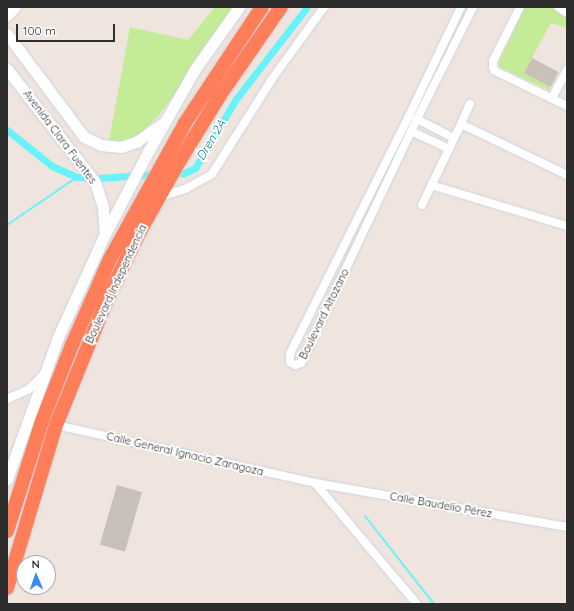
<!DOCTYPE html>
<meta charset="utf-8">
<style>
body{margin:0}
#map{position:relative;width:574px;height:611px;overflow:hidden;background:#efe4de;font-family:Quicksand,sans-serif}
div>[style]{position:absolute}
.green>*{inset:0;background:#c4eb95}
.stream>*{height:2px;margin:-1px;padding:0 1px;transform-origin:1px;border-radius:1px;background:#67f3fb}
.canal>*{height:7px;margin:-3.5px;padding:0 3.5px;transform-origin:3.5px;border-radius:3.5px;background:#67f3fb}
.building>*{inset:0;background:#c8c0b9;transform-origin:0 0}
.roads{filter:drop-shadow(0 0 1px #ccd4df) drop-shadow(0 0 1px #ccd4df)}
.street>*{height:8px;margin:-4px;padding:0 4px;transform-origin:4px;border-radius:4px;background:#fff}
.secondary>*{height:11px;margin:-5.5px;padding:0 5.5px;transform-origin:5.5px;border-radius:5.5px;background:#fff}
.highway>*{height:14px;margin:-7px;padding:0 7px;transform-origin:7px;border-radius:7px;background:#ff7e59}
span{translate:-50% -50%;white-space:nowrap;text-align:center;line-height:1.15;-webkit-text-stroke:4px #fff;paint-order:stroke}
.street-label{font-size:11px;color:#2d2d2d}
.water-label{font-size:12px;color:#038296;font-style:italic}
.frame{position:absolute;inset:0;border:8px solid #2d2d2d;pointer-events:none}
.north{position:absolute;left:16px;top:555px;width:40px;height:40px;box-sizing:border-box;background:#fff;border:1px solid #ababab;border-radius:50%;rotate:358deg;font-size:11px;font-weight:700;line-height:16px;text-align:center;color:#2d2d2d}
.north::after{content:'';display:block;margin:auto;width:14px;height:18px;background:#3b89ff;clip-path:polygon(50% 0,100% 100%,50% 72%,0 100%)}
.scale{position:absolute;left:16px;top:24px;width:99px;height:18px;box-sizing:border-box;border:2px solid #2d2d2d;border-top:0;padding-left:5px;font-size:12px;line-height:14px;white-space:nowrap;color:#2d2d2d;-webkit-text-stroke:3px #fff;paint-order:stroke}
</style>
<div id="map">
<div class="green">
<i style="clip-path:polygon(215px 7px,233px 7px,177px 91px,158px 116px,139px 135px,118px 142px,109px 141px,130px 27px,188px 40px)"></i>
<i style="clip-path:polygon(525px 7px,553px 7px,567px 17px,567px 28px,551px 23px,524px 72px,551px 87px,549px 90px,499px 67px,500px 60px)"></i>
</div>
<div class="stream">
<i style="left:7px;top:225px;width:85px;rotate:-34.4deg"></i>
<i style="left:365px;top:516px;width:112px;rotate:51.9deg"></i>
</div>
<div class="canal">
<i style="left:7px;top:130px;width:58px;rotate:38.7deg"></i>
<i style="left:52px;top:166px;width:27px;rotate:24deg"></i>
<i style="left:77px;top:177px;width:22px;rotate:3deg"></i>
<i style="left:99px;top:178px;width:59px;rotate:-3.9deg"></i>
<i style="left:172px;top:173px;width:12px"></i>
<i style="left:184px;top:173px;width:12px;rotate:-24deg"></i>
<i style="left:195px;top:168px;width:80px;rotate:-59.3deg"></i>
<i style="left:236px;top:99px;width:116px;rotate:-52.3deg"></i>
</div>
<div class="building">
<i style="left:532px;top:58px;width:30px;height:17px;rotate:28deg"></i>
<i style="left:117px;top:485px;width:26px;height:62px;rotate:16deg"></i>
</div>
<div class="roads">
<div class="street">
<i style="left:461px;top:7px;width:121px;rotate:115.5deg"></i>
<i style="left:409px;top:116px;width:266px;rotate:116.6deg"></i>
<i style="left:290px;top:354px;width:8px;rotate:90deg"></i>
<i style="left:290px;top:362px;width:6px;rotate:31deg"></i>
<i style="left:295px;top:365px;width:6px;rotate:-18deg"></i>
<i style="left:301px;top:363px;width:270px;rotate:-64.6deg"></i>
<i style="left:417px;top:119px;width:125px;rotate:-63.4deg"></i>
<i style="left:520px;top:7px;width:60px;rotate:116.6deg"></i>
<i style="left:493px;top:61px;width:6px;rotate:90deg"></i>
<i style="left:493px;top:67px;width:4px;rotate:63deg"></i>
<i style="left:495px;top:71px;width:80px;rotate:25.9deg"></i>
<i style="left:558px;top:7px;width:11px;rotate:34deg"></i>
<i style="left:552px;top:98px;width:32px;rotate:-62deg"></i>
<i style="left:417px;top:119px;width:42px;rotate:27.2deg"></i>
<i style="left:461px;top:124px;width:22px;rotate:-66deg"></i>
<i style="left:411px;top:131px;width:42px;rotate:25.3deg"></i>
<i style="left:431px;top:185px;width:142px;rotate:16.8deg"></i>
<i style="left:160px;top:197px;width:28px;rotate:-18deg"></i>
<i style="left:187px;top:188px;width:29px;rotate:-29deg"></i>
<i style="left:212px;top:174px;width:112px;rotate:-57.7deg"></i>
<i style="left:272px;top:79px;width:89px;rotate:-54.2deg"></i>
<i style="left:422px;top:205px;width:90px;rotate:-64.3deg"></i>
<i style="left:461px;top:124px;width:118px;rotate:25.7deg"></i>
<i style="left:7px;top:399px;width:24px;rotate:-24deg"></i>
<i style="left:29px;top:389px;width:20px;rotate:-45deg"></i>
<i style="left:56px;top:425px;width:265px;rotate:12.6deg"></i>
<i style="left:315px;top:483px;width:256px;rotate:9.9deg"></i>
<i style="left:315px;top:483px;width:158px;rotate:49.9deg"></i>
</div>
<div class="secondary">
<i style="left:7px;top:15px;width:11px;rotate:-45deg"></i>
<i style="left:7px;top:34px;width:129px;rotate:53.2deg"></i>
<i style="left:84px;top:137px;width:19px;rotate:25deg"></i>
<i style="left:101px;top:145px;width:20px;rotate:6deg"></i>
<i style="left:121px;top:147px;width:16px;rotate:-18deg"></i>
<i style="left:136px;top:142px;width:33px;rotate:-35deg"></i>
<i style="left:7px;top:69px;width:143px;rotate:52.1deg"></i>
<i style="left:95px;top:182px;width:26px;rotate:72deg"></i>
<i style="left:103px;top:207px;width:27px;rotate:86deg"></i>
<i style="left:7px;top:479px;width:151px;rotate:-70.2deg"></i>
<i style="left:58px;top:337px;width:113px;rotate:-65.5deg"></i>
<i style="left:105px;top:234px;width:95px;rotate:-62.4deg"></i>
<i style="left:149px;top:150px;width:93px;rotate:-60.4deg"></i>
<i style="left:195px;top:69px;width:76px;rotate:-54.6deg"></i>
</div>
<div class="highway">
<i style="left:7px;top:531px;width:115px;rotate:-72.3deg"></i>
<i style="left:42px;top:421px;width:82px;rotate:-68.5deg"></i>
<i style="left:72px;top:345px;width:94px;rotate:-66.2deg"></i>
<i style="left:110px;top:259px;width:155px;rotate:-61.1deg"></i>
<i style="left:185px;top:123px;width:139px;rotate:-56.4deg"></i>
<i style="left:7px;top:588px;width:170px;rotate:-73.3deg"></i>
<i style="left:56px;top:425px;width:138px;rotate:-67.9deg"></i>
<i style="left:108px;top:297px;width:73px;rotate:-64.1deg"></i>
<i style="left:140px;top:231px;width:76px;rotate:-60.7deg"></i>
<i style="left:177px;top:165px;width:82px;rotate:-58.4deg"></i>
<i style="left:220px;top:95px;width:107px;rotate:-55.3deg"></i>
</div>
</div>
<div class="street-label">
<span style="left:60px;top:137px;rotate:53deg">Avenida Clara Fuentes</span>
<span style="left:116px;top:284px;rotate:-65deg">Boulevard Independencia</span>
<span style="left:324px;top:314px;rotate:-64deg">Boulevard Altozano</span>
<span style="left:185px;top:454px;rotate:13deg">Calle General Ignacio Zaragoza</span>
<span style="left:441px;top:505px;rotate:10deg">Calle Baudelio Pérez</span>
</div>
<div class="water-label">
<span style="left:211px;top:140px;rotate:-59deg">Dren 2A</span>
</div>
<div class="frame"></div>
<div class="north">N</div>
<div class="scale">100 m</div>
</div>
